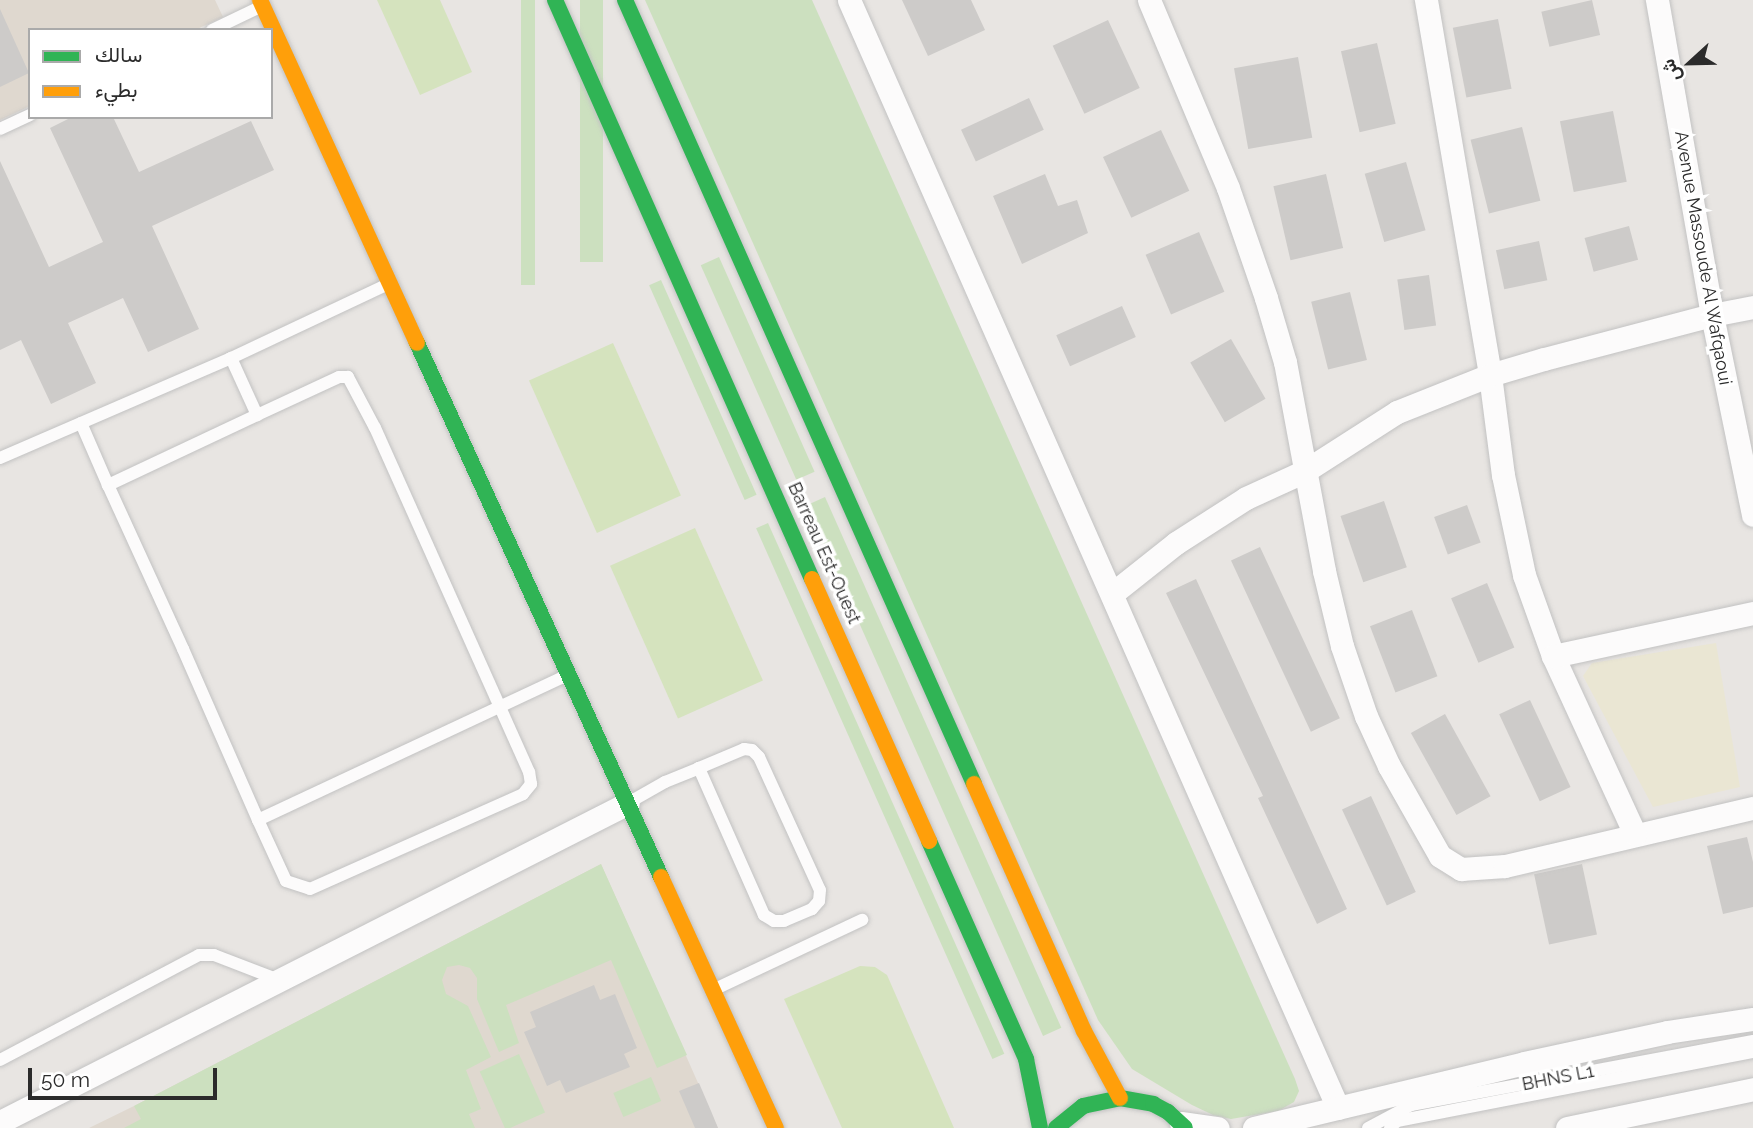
<!DOCTYPE html>
<meta charset="utf-8">
<style>
body{margin:0}
#map{position:relative;width:1753px;height:1128px;overflow:hidden;background:#e8e5e2;font-family:Raleway,Vazirmatn,sans-serif}
div>[style]{position:absolute}
.education>*{inset:0;background:#dfd8cf}
.green>*{inset:0;background:#cce0bf;transform-origin:0 0}
.sand>*{inset:0;background:#eae6d3}
.pitch>*{inset:0;background:#d5e3be;transform-origin:0 0}
.building>*{inset:0;background:#cdcbc9;transform-origin:0 0}
.roads{filter:drop-shadow(0 0 2px #c2c2c2) drop-shadow(0 0 2px #c2c2c2)}
.lane>*{height:12px;margin:-6px;padding:0 6px;transform-origin:6px;border-radius:6px;background:#fcfbfb}
.street>*{height:23px;margin:-11.5px;padding:0 11.5px;transform-origin:11.5px;border-radius:11.5px;background:#fcfbfb}
.fast>*{height:16px;margin:-8px;padding:0 8px;transform-origin:8px;border-radius:8px;background:#30b455}
.slow>*{height:16px;margin:-8px;padding:0 8px;transform-origin:8px;border-radius:8px;background:#ff9f0a}
span{translate:-50% -50%;white-space:nowrap;text-align:center;line-height:1.15;-webkit-text-stroke:7px #fff;paint-order:stroke}
.street-label{font-size:18px;color:#2b2b2b}
.legend{position:absolute;left:28px;top:28px;width:245px;height:91px;box-sizing:border-box;background:#fff;border:2px solid #aaa;margin:0;padding:9px 12px;list-style:none;font-size:21px;color:#2b2b2b}
.legend li{display:flex;align-items:center;gap:14px;height:35px}
.legend b{width:35px;border:2px solid #aaa}
.north{position:absolute;left:1655px;top:28px;width:70px;height:70px;-webkit-text-stroke:5px #fff;paint-order:stroke;rotate:248deg;font-size:19px;font-weight:700;line-height:28px;text-align:center;color:#2b2b2b}
.north::after{content:'';display:block;margin:auto;width:24px;height:32px;background:#2b2b2b;clip-path:polygon(50% 0,100% 100%,50% 72%,0 100%)}
.scale{position:absolute;left:28px;top:1068px;width:189px;height:32px;box-sizing:border-box;border:4px solid #2b2b2b;border-top:0;padding-left:9px;font-size:21px;line-height:24px;white-space:nowrap;color:#2b2b2b;-webkit-text-stroke:5px #fff;paint-order:stroke}
</style>
<div id="map">
<div class="education">
<i style="clip-path:polygon(0 0,215px 0,223px 17px,195px 30px,30px 30px,30px 106px,0 120px)"></i>
<i style="clip-path:polygon(601px 864px,718px 1128px,89px 1128px,134px 1106px)"></i>
</div>
<div class="green">
<i style="left:521px;top:0;width:14px;height:285px"></i>
<i style="left:580px;top:0;width:23px;height:262px"></i>
<i style="clip-path:polygon(645px 0,812px 0,1295px 1079px,1299px 1091px,1294px 1102px,1278px 1111px,1231px 1119px,1213px 1115px,1192px 1105px,1132px 1069px,1098px 1020px)"></i>
<i style="left:719px;top:257px;width:235px;height:20px;rotate:66deg"></i>
<i style="left:661px;top:280px;width:235px;height:13px;rotate:66deg"></i>
<i style="left:825px;top:497px;width:581px;height:20px;rotate:66deg"></i>
<i style="left:768px;top:523px;width:581px;height:13px;rotate:66deg"></i>
<i style="clip-path:polygon(601px 864px,687px 1055px,657px 1068px,611px 960px,506px 1005px,519px 1043px,499px 1052px,477px 999px,477px 978px,470px 968px,459px 965px,447px 967px,442px 980px,446px 994px,468px 1006px,491px 1057px,466px 1070px,481px 1109px,469px 1114px,475px 1128px,124px 1128px,141px 1119px,134px 1106px)"></i>
<i style="left:519px;top:1054px;width:64px;height:43px;rotate:66deg"></i>
<i style="left:651px;top:1077px;width:26px;height:41px;rotate:67deg"></i>
</div>
<div class="sand">
<i style="clip-path:polygon(1716px 643px,1740px 787px,1653px 807px,1583px 676px,1592px 663px)"></i>
</div>
<div class="pitch">
<i style="clip-path:polygon(377px 0,440px 0,472px 72px,420px 95px)"></i>
<i style="left:613px;top:343px;width:167px;height:92px;rotate:66deg"></i>
<i style="left:695px;top:528px;width:167px;height:93px;rotate:66deg"></i>
<i style="clip-path:polygon(860px 966px,875px 967px,887px 975px,954px 1128px,842px 1128px,784px 999px)"></i>
</div>
<div class="building">
<i style="clip-path:polygon(902px 0,971px 0,985px 30px,928px 56px)"></i>
<i style="left:1592px;top:0;width:36px;height:52px;rotate:77deg"></i>
<i style="clip-path:polygon(0 9px,29px 73px,0 87px)"></i>
<i style="left:1498px;top:19px;width:71px;height:46px;rotate:79deg"></i>
<i style="left:1108px;top:20px;width:75px;height:61px;rotate:65deg"></i>
<i style="left:1377px;top:43px;width:83px;height:37px;rotate:77deg"></i>
<i style="left:1298px;top:57px;width:82px;height:65px;rotate:80deg"></i>
<i style="left:1029px;top:98px;width:35px;height:75px;rotate:65deg"></i>
<i style="left:1613px;top:111px;width:72px;height:54px;rotate:79deg"></i>
<i style="clip-path:polygon(72px 117px,113px 117px,139px 172px,251px 121px,274px 170px,152px 226px,199px 329px,148px 352px,123px 298px,68px 323px,96px 383px,51px 404px,21px 340px,0 350px,0 161px,49px 267px,103px 242px,50px 128px)"></i>
<i style="left:1522px;top:127px;width:76px;height:53px;rotate:76deg"></i>
<i style="left:1161px;top:130px;width:67px;height:64px;rotate:65deg"></i>
<i style="left:1406px;top:162px;width:71px;height:43px;rotate:74deg"></i>
<i style="clip-path:polygon(1045px 174px,1058px 206px,1077px 200px,1088px 233px,1022px 264px,993px 196px)"></i>
<i style="left:1326px;top:174px;width:76px;height:54px;rotate:77deg"></i>
<i style="left:1629px;top:226px;width:35px;height:46px;rotate:75deg"></i>
<i style="left:1199px;top:232px;width:65px;height:58px;rotate:67deg"></i>
<i style="left:1539px;top:241px;width:40px;height:44px;rotate:78deg"></i>
<i style="left:1429px;top:275px;width:51px;height:32px;rotate:82deg"></i>
<i style="left:1350px;top:292px;width:70px;height:40px;rotate:76deg"></i>
<i style="left:1122px;top:306px;width:34px;height:72px;rotate:66deg"></i>
<i style="left:1231px;top:339px;width:69px;height:47px;rotate:60deg"></i>
<i style="left:1384px;top:501px;width:70px;height:46px;rotate:71deg"></i>
<i style="left:1467px;top:505px;width:40px;height:35px;rotate:70deg"></i>
<i style="left:1260px;top:547px;width:189px;height:32px;rotate:65deg"></i>
<i style="clip-path:polygon(1196px 579px,1347px 909px,1317px 924px,1258px 798px,1263px 796px,1166px 593px)"></i>
<i style="left:1487px;top:583px;width:70px;height:39px;rotate:67deg"></i>
<i style="left:1412px;top:610px;width:71px;height:45px;rotate:69deg"></i>
<i style="left:1530px;top:700px;width:96px;height:34px;rotate:65deg"></i>
<i style="left:1445px;top:714px;width:94px;height:39px;rotate:61deg"></i>
<i style="left:1371px;top:796px;width:106px;height:32px;rotate:65deg"></i>
<i style="clip-path:polygon(1747px 837px,1753px 862px,1753px 907px,1723px 914px,1707px 846px)"></i>
<i style="left:1582px;top:864px;width:72px;height:49px;rotate:78deg"></i>
<i style="clip-path:polygon(594px 985px,600px 1000px,615px 994px,637px 1048px,624px 1054px,630px 1067px,566px 1093px,560px 1080px,547px 1086px,524px 1032px,536px 1027px,530px 1012px)"></i>
<i style="clip-path:polygon(699px 1083px,711px 1111px,718px 1128px,695px 1128px,679px 1091px)"></i>
</div>
<div class="roads">
<div class="lane">
<i style="left:212px;top:30px;width:55px;rotate:-25.6deg"></i>
<i style="left:0;top:129px;width:33px;rotate:-25deg"></i>
<i style="left:231px;top:358px;width:63px;rotate:65.5deg"></i>
<i style="left:81px;top:423px;width:68px;rotate:66.5deg"></i>
<i style="left:108px;top:485px;width:180px;rotate:65.4deg"></i>
<i style="left:183px;top:649px;width:187px;rotate:66.3deg"></i>
<i style="left:258px;top:820px;width:67px;rotate:65.3deg"></i>
<i style="left:286px;top:881px;width:25px;rotate:18deg"></i>
<i style="left:310px;top:889px;width:233px;rotate:-24deg"></i>
<i style="left:523px;top:794px;width:13px;rotate:-51deg"></i>
<i style="left:531px;top:784px;width:12px;rotate:-99deg"></i>
<i style="left:529px;top:772px;width:377px;rotate:-114.1deg"></i>
<i style="left:375px;top:428px;width:58px;rotate:-117.9deg"></i>
<i style="left:348px;top:377px;width:9px;rotate:180deg"></i>
<i style="left:339px;top:377px;width:90px;rotate:155.1deg"></i>
<i style="left:257px;top:415px;width:165px;rotate:154.8deg"></i>
<i style="left:0;top:458px;width:252px;rotate:-23.4deg"></i>
<i style="left:231px;top:358px;width:174px;rotate:-25.2deg"></i>
<i style="left:628px;top:803px;width:43px;rotate:-29.6deg"></i>
<i style="left:665px;top:782px;width:37px;rotate:-22deg"></i>
<i style="left:699px;top:768px;width:49px;rotate:-22.9deg"></i>
<i style="left:744px;top:749px;width:8px;rotate:7deg"></i>
<i style="left:752px;top:750px;width:10px;rotate:45deg"></i>
<i style="left:759px;top:757px;width:146px;rotate:65.4deg"></i>
<i style="left:820px;top:890px;width:11px;rotate:95deg"></i>
<i style="left:819px;top:901px;width:11px;rotate:131deg"></i>
<i style="left:812px;top:909px;width:30px;rotate:157deg"></i>
<i style="left:784px;top:921px;width:10px;rotate:180deg"></i>
<i style="left:774px;top:921px;width:12px;rotate:-149deg"></i>
<i style="left:764px;top:915px;width:161px;rotate:-113.9deg"></i>
<i style="left:258px;top:820px;width:342px;rotate:-25.1deg"></i>
<i style="left:713px;top:990px;width:165px;rotate:-25.2deg"></i>
<i style="left:0;top:1060px;width:225px;rotate:-27.8deg"></i>
<i style="left:199px;top:955px;width:15px"></i>
<i style="left:214px;top:955px;width:70px;rotate:21deg"></i>
<i style="left:1368px;top:1128px;width:49px;rotate:-28.1deg"></i>
<i style="left:1411px;top:1105px;width:348px;rotate:-10.6deg"></i>
<i style="left:1390px;top:1128px;width:10px;rotate:-45deg"></i>
<i style="left:1397px;top:1121px;width:363px;rotate:-11deg"></i>
</div>
<div class="street">
<i style="left:849px;top:0;width:1211px;rotate:66.19deg"></i>
<i style="left:1149px;top:0;width:204px;rotate:67.2deg"></i>
<i style="left:1228px;top:188px;width:116px;rotate:70.9deg"></i>
<i style="left:1266px;top:298px;width:67px;rotate:73.5deg"></i>
<i style="left:1285px;top:362px;width:213px;rotate:79.4deg"></i>
<i style="left:1324px;top:571px;width:77px;rotate:76.5deg"></i>
<i style="left:1342px;top:646px;width:74px;rotate:71.1deg"></i>
<i style="left:1366px;top:716px;width:55px;rotate:65.3deg"></i>
<i style="left:1389px;top:766px;width:103px;rotate:60.5deg"></i>
<i style="left:1440px;top:856px;width:25px;rotate:32deg"></i>
<i style="left:1461px;top:869px;width:44px;rotate:-3.9deg"></i>
<i style="left:1505px;top:866px;width:255px;rotate:-13.2deg"></i>
<i style="left:1426px;top:0;width:380px;rotate:80.3deg"></i>
<i style="left:1490px;top:375px;width:101px;rotate:82.6deg"></i>
<i style="left:1503px;top:475px;width:102px;rotate:78.1deg"></i>
<i style="left:1524px;top:575px;width:86px;rotate:70.3deg"></i>
<i style="left:1553px;top:656px;width:196px;rotate:65.3deg"></i>
<i style="left:1657px;top:0;width:320px;rotate:80.1deg"></i>
<i style="left:1712px;top:315px;width:204px;rotate:78.4deg"></i>
<i style="left:1113px;top:593px;width:80px;rotate:-38.4deg"></i>
<i style="left:1176px;top:543px;width:83px;rotate:-32.7deg"></i>
<i style="left:1246px;top:498px;width:65px;rotate:-24.6deg"></i>
<i style="left:1305px;top:471px;width:109px;rotate:-32.7deg"></i>
<i style="left:1397px;top:412px;width:100px;rotate:-21.7deg"></i>
<i style="left:1490px;top:375px;width:56px;rotate:-16.5deg"></i>
<i style="left:1544px;top:359px;width:174px;rotate:-14.7deg"></i>
<i style="left:1712px;top:315px;width:42px;rotate:-11deg"></i>
<i style="left:1553px;top:656px;width:205px;rotate:-12.1deg"></i>
<i style="left:0;top:1122px;width:704px;rotate:-26.93deg"></i>
<i style="left:1181px;top:1123px;width:37px;rotate:8deg"></i>
<i style="left:1254px;top:1128px;width:278px;rotate:-13.5deg"></i>
<i style="left:1524px;top:1063px;width:146px;rotate:-12.2deg"></i>
<i style="left:1667px;top:1032px;width:87px;rotate:-8.6deg"></i>
<i style="left:1567px;top:1128px;width:190px;rotate:-11.8deg"></i>
</div>
<div class="fast">
<i style="left:555px;top:0;width:633px;rotate:66.07deg"></i>
<i style="left:625px;top:0;width:858px;rotate:66deg"></i>
<i style="left:417px;top:343px;width:587px;rotate:65.44deg"></i>
<i style="left:929px;top:841px;width:239px;rotate:66deg"></i>
<i style="left:1026px;top:1059px;width:70px;rotate:78.5deg"></i>
<i style="left:1056px;top:1128px;width:35px;rotate:-39deg"></i>
<i style="left:1083px;top:1106px;width:38px;rotate:-12deg"></i>
<i style="left:1120px;top:1098px;width:34px;rotate:10deg"></i>
<i style="left:1153px;top:1104px;width:17px;rotate:28deg"></i>
<i style="left:1168px;top:1112px;width:23px;rotate:43deg"></i>
</div>
<div class="slow">
<i style="left:260px;top:0;width:377px;rotate:65.4deg"></i>
<i style="left:812px;top:579px;width:287px;rotate:65.9deg"></i>
<i style="left:974px;top:784px;width:270px;rotate:66deg"></i>
<i style="left:1084px;top:1031px;width:76px;rotate:61.8deg"></i>
<i style="left:661px;top:877px;width:276px;rotate:65.4deg"></i>
</div>
</div>
<div class="street-label">
<span style="left:1703px;top:258px;rotate:80deg">Avenue Massoude Al Wafqaoui</span>
<span style="left:824px;top:553px;rotate:66deg">Barreau Est-Ouest</span>
<span style="left:1558px;top:1078px;rotate:-11deg">BHNS L1</span>
</div>
<ul class="legend">
<li><b style="height:9px;background:#30b455"></b>سالك</li>
<li><b style="height:9px;background:#ff9f0a"></b>بطيء</li>
</ul>
<div class="north">ش</div>
<div class="scale">50 m</div>
</div>
